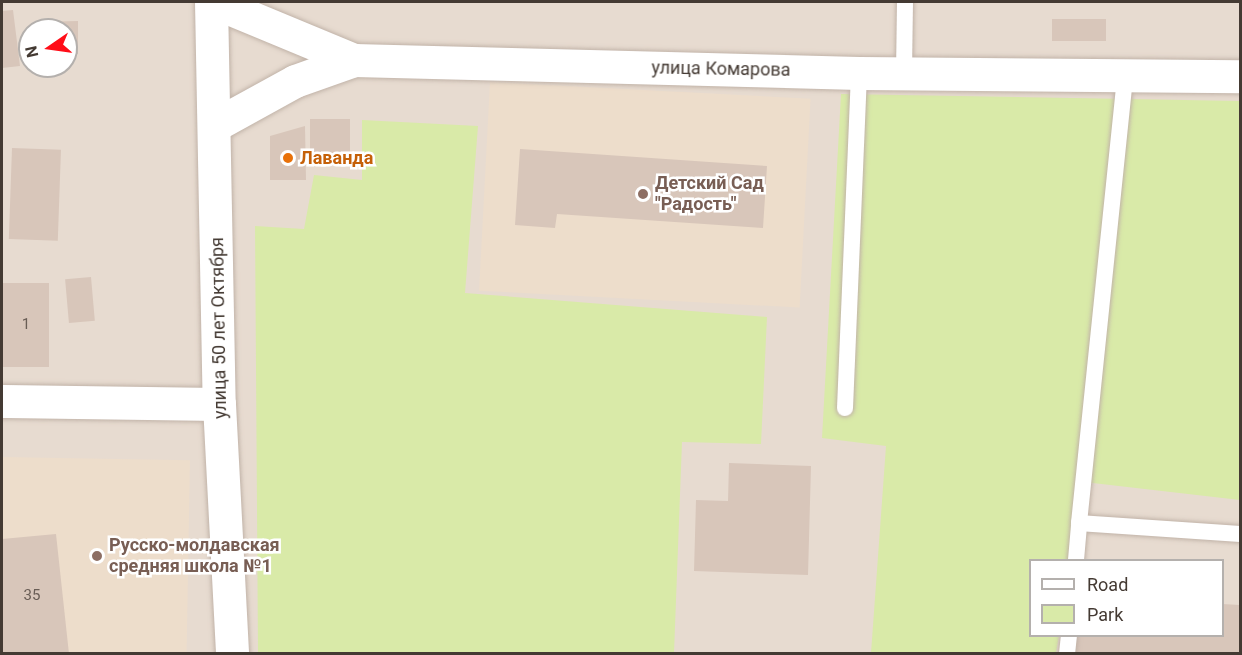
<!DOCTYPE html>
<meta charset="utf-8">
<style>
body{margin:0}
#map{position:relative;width:1242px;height:655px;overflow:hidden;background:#f2eae2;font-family:Roboto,sans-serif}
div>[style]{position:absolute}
.residential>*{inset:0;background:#e7dbd0}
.education>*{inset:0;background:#edddcb;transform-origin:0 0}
.green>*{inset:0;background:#d9eaa8}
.building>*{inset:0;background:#d8c6ba;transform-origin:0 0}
.roads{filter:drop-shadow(0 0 2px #c1b3a8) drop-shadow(0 0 2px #c1b3a8)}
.service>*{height:16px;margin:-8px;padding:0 8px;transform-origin:8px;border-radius:8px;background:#fff}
.minor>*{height:33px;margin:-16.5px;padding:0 16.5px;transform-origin:16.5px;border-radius:16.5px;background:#fff}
.dots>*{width:16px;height:16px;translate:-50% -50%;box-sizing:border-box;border:3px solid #fff;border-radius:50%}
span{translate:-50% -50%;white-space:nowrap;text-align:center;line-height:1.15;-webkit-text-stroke:5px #fff;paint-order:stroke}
.number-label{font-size:15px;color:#695d55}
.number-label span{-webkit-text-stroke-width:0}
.street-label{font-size:18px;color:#443a33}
.food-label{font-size:18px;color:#c56008;font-weight:700}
.left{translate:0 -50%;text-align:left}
.education-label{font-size:18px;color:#785e54;font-weight:700}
.frame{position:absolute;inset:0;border:3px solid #443a33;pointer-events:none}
.legend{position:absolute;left:1029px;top:559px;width:195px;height:78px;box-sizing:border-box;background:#fff;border:2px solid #b4b0ad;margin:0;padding:8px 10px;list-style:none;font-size:18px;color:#443a33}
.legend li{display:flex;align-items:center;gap:12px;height:30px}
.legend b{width:30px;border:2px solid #b4b0ad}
.north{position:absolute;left:18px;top:18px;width:60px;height:60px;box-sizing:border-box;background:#fff;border:2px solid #b4b0ad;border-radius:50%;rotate:257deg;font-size:16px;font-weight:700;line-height:24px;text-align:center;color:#443a33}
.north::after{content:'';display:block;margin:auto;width:21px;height:27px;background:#ff0d18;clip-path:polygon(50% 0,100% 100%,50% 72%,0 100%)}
</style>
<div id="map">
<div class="residential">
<i style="clip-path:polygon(evenodd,2px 2px,1240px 2px,1240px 653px,2px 653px,2px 2px,30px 30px,66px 30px,66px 66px,30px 66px,30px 30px,2px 2px,1030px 560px,1222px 560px,1222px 636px,1030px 636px,1030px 560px)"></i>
</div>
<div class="education">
<i style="left:490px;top:82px;width:321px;height:209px;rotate:3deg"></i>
<i style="left:2px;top:457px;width:188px;height:197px;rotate:1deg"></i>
</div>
<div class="green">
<i style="clip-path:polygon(841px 94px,1240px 101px,1240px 500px,1084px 482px,1071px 560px,1030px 560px,1030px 636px,1059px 636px,1056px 653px,871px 653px,886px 446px,822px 438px)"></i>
<i style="clip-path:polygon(362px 120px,478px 126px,465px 293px,767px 317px,761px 444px,682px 442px,674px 653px,258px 653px,255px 226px,304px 229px,314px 175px,362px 180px)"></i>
</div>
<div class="building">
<i style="clip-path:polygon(13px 10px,20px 66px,2px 68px,2px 11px)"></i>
<i style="left:1106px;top:19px;width:22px;height:54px;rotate:90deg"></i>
<i style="clip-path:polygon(78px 21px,78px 54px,66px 55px,66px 30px,35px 30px,35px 22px)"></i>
<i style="left:35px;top:66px;width:24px;height:6px"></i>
<i style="left:310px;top:119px;width:40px;height:45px"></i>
<i style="clip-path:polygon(305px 126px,306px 180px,270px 180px,270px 136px)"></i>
<i style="left:12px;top:148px;width:49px;height:91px;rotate:2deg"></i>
<i style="clip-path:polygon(520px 149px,767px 166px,763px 228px,557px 214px,555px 228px,515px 225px)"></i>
<i style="left:91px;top:277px;width:44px;height:26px;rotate:85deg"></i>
<i style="left:3px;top:283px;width:46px;height:84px"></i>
<i style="clip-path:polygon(729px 463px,811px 466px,808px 575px,694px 571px,696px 500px,728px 501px)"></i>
<i style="clip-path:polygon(56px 534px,69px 654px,2px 654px,2px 539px)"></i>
<i style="clip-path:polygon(1222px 604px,1240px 605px,1240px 654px,1075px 654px,1076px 636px,1222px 636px)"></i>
</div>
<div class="roads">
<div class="service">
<i style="left:904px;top:73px;width:71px;rotate:-89.2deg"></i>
<i style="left:845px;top:408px;width:335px;rotate:-87.6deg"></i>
<i style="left:1079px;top:523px;width:450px;rotate:-84.1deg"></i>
<i style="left:1076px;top:560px;width:37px;rotate:-85deg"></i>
<i style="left:1079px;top:523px;width:161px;rotate:3.9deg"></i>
<i style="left:1067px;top:654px;width:18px;rotate:-84deg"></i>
</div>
<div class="minor">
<i style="left:211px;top:2px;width:402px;rotate:88.9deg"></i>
<i style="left:219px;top:404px;width:250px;rotate:87deg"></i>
<i style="left:214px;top:2px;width:152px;rotate:22.5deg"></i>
<i style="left:354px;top:60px;width:505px;rotate:1.47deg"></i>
<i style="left:859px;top:73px;width:381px;rotate:0.5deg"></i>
<i style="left:215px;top:125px;width:91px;rotate:-28.8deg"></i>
<i style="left:295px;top:81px;width:63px;rotate:-19.6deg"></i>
<i style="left:2px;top:401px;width:217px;rotate:0.8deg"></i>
</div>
</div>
<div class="dots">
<i style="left:288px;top:158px;background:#e8710a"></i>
<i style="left:643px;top:194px;background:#8d6e63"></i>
<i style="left:97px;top:556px;background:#8d6e63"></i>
</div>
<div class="number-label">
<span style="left:26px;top:325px">1</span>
<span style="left:32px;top:596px">35</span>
</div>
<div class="street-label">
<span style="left:721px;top:69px;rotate:1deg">улица Комарова</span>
<span style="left:219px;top:328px;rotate:-91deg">улица 50 лет Октября</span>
</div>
<div class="food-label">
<span class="left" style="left:300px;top:158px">Лаванда</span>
</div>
<div class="education-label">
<span class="left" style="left:655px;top:194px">Детский Сад<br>"Радость"</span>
<span class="left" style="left:109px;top:556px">Русско-молдавская<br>средняя школа №1</span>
</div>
<div class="frame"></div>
<ul class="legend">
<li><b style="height:8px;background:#fff"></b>Road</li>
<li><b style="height:16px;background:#d9eaa8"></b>Park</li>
</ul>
<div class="north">N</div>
</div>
